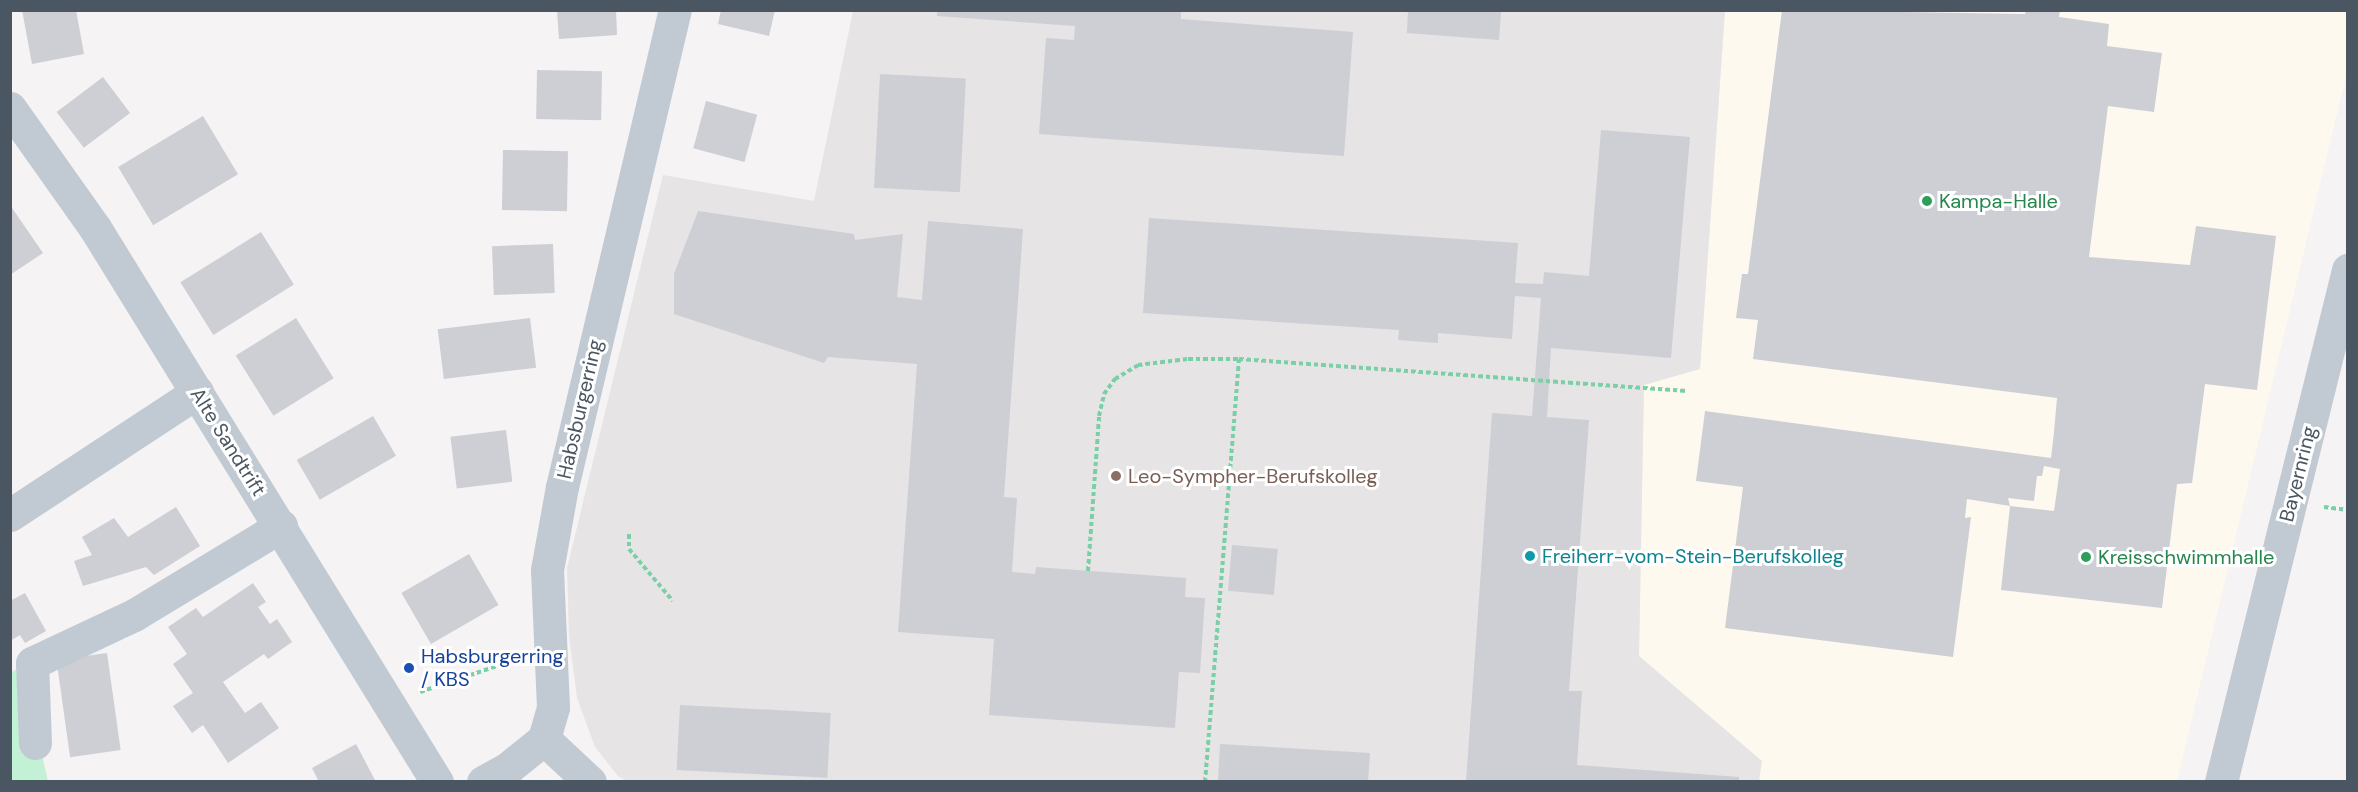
<!DOCTYPE html>
<style>
body{margin:0}
#map{position:relative;width:2358px;height:792px;overflow:hidden;background:#f5f3f3;font-family:"DM Sans",sans-serif}
div>[style]{position:absolute}
.commercial>*{inset:0;background:#fdf9ef}
.education>*{inset:0;background:#e6e4e5}
.green>*{inset:0;background:#c3f1d5}
.building>*{inset:0;background:#cdcfd5;transform-origin:0 0}
.path>*{height:4px;margin-top:-2px;transform-origin:0;background:repeating-linear-gradient(90deg,#7ad0a6 0 4.5px,transparent 0 7.5px)}
.minor>*{height:33px;margin:-16.5px;padding:0 16.5px;transform-origin:16.5px;border-radius:16.5px;background:#c1cad2}
.dots>*{width:16px;height:16px;translate:-50% -50%;box-sizing:border-box;border:3px solid #fff;border-radius:50%}
span{translate:-50% -50%;white-space:nowrap;text-align:center;line-height:1.15;-webkit-text-stroke:6px #fff;paint-order:stroke}
.leisure-label{font-size:20px;color:#27864d}
.left{translate:0 -50%;text-align:left}
.street-label{font-size:20px;color:#4a5661}
.education-label{font-size:20px;color:#785e54}
.culture-label{font-size:20px;color:#0d838f}
.transit-label{font-size:20px;color:#164399}
.frame{position:absolute;inset:0;border:12px solid #4a5661;pointer-events:none}
</style>
<div id="map">
<div class="commercial">
<i style="clip-path:polygon(1725px 11px,2347px 11px,2347px 72px,2177px 781px,1759px 781px,1761px 761px,1639px 656px,1644px 384px,1700px 369px)"></i>
</div>
<div class="education">
<i style="clip-path:polygon(853px 11px,1725px 11px,1700px 369px,1644px 385px,1639px 656px,1762px 761px,1759px 781px,629px 782px,618px 776px,595px 747px,577px 698px,569px 636px,567px 568px,663px 175px,814px 201px)"></i>
</div>
<div class="green">
<i style="clip-path:polygon(21px 667px,48px 781px,11px 782px,11px 672px)"></i>
</div>
<div class="building">
<i style="clip-path:polygon(22px 10px,76px 10px,84px 54px,32px 64px)"></i>
<i style="clip-path:polygon(557px 10px,616px 10px,617px 35px,559px 39px)"></i>
<i style="clip-path:polygon(721px 10px,775px 10px,769px 36px,718px 24px)"></i>
<i style="clip-path:polygon(937px 10px,1181px 10px,1181px 19px,1353px 32px,1344px 156px,1039px 134px,1046px 38px,1074px 40px,1075px 26px,937px 16px)"></i>
<i style="clip-path:polygon(1408px 10px,1501px 12px,1499px 40px,1407px 33px)"></i>
<i style="clip-path:polygon(1782px 10px,2025px 14px,2026px 10px,2060px 10px,2059px 17px,2109px 24px,2107px 46px,2162px 53px,2154px 112px,2108px 106px,2089px 257px,2190px 265px,2196px 226px,2276px 236px,2257px 390px,2205px 384px,2192px 483px,2177px 484px,2162px 608px,2001px 590px,2010px 506px,2054px 511px,2060px 469px,2044px 466px,2042px 476px,2037px 476px,2034px 501px,2008px 498px,2010px 506px,1967px 499px,1965px 518px,1971px 517px,1953px 657px,1725px 628px,1743px 487px,1696px 481px,1705px 411px,2051px 458px,2054px 432px,2057px 398px,1753px 359px,1758px 320px,1736px 318px,1742px 274px,1748px 274px)"></i>
<i style="left:537px;top:70px;width:65px;height:49px;rotate:1deg"></i>
<i style="left:880px;top:74px;width:86px;height:114px;rotate:3deg"></i>
<i style="left:103px;top:77px;width:45px;height:58px;rotate:53deg"></i>
<i style="left:706px;top:101px;width:53px;height:49px;rotate:15deg"></i>
<i style="left:203px;top:116px;width:68px;height:99px;rotate:59deg"></i>
<i style="clip-path:polygon(1601px 130px,1690px 137px,1671px 358px,1551px 348px,1547px 417px,1589px 420px,1569px 691px,1582px 691px,1577px 765px,1739px 777px,1739px 782px,1466px 782px,1492px 413px,1532px 416px,1541px 298px,1515px 296px,1512px 339px,1438px 333px,1438px 343px,1398px 340px,1399px 330px,1143px 313px,1149px 218px,1518px 243px,1515px 283px,1543px 284px,1544px 272px,1589px 276px)"></i>
<i style="left:503px;top:150px;width:65px;height:60px;rotate:1deg"></i>
<i style="clip-path:polygon(10px 205px,43px 253px,10px 275px)"></i>
<i style="clip-path:polygon(698px 211px,854px 234px,855px 240px,903px 234px,897px 297px,922px 300px,928px 221px,1023px 229px,1004px 497px,1017px 498px,1012px 572px,1035px 574px,1036px 567px,1186px 578px,1185px 597px,1205px 598px,1200px 673px,1179px 672px,1175px 728px,989px 715px,994px 639px,898px 632px,917px 364px,828px 357px,824px 363px,674px 314px,674px 274px)"></i>
<i style="left:261px;top:232px;width:62px;height:95px;rotate:58deg"></i>
<i style="left:553px;top:244px;width:49px;height:61px;rotate:88deg"></i>
<i style="left:296px;top:318px;width:71px;height:71px;rotate:58deg"></i>
<i style="left:530px;top:318px;width:50px;height:93px;rotate:83deg"></i>
<i style="left:373px;top:416px;width:46px;height:88px;rotate:60deg"></i>
<i style="left:506px;top:430px;width:52px;height:56px;rotate:83deg"></i>
<i style="clip-path:polygon(176px 507px,200px 546px,154px 575px,146px 567px,83px 586px,74px 561px,92px 555px,82px 537px,114px 518px,128px 537px)"></i>
<i style="left:1232px;top:545px;width:46px;height:46px;rotate:5deg"></i>
<i style="left:469px;top:554px;width:59px;height:78px;rotate:60deg"></i>
<i style="clip-path:polygon(253px 583px,266px 602px,258px 607px,270px 624px,277px 619px,292px 642px,268px 659px,264px 654px,223px 682px,245px 713px,261px 702px,279px 728px,228px 763px,203px 725px,192px 733px,173px 706px,193px 693px,173px 664px,187px 654px,168px 627px,196px 608px,203px 617px)"></i>
<i style="clip-path:polygon(25px 593px,46px 631px,25px 643px,20px 635px,10px 641px,10px 601px)"></i>
<i style="left:107px;top:653px;width:98px;height:51px;rotate:82deg"></i>
<i style="left:680px;top:705px;width:151px;height:65px;rotate:3deg"></i>
<i style="clip-path:polygon(356px 744px,376px 782px,319px 782px,312px 768px)"></i>
<i style="clip-path:polygon(1220px 744px,1370px 753px,1368px 782px,1218px 782px)"></i>
</div>
<div class="path">
<i style="left:2324px;top:507px;width:24px;rotate:7deg"></i>
<i style="left:629px;top:534px;width:15px;rotate:90deg"></i>
<i style="left:629px;top:549px;width:68px;rotate:49.8deg"></i>
<i style="left:1088px;top:571px;width:155px;rotate:-85.9deg"></i>
<i style="left:1099px;top:416px;width:23px;rotate:-77deg"></i>
<i style="left:1104px;top:394px;width:19px;rotate:-54deg"></i>
<i style="left:1115px;top:379px;width:27px;rotate:-31deg"></i>
<i style="left:1138px;top:365px;width:50px;rotate:-6.8deg"></i>
<i style="left:1188px;top:359px;width:51px"></i>
<i style="left:1239px;top:359px;width:449px;rotate:4.1deg"></i>
<i style="left:420px;top:692px;width:103px;rotate:-18.6deg"></i>
<i style="left:1205px;top:782px;width:424px;rotate:-85.4deg"></i>
</div>
<div class="minor">
<i style="left:10px;top:108px;width:147px;rotate:54.7deg"></i>
<i style="left:95px;top:228px;width:651px;rotate:58.31deg"></i>
<i style="left:10px;top:515px;width:224px;rotate:-33.3deg"></i>
<i style="left:544px;top:739px;width:63px;rotate:43.1deg"></i>
<i style="left:35px;top:743px;width:80px;rotate:-92.1deg"></i>
<i style="left:32px;top:663px;width:113px;rotate:-25.2deg"></i>
<i style="left:134px;top:615px;width:172px;rotate:-31.2deg"></i>
<i style="left:483px;top:782px;width:29px;rotate:-29deg"></i>
<i style="left:508px;top:768px;width:46px;rotate:-38.9deg"></i>
<i style="left:544px;top:739px;width:33px;rotate:-74deg"></i>
<i style="left:553px;top:707px;width:137px;rotate:-92.5deg"></i>
<i style="left:547px;top:570px;width:84px;rotate:-79.8deg"></i>
<i style="left:562px;top:487px;width:490px;rotate:-76.7deg"></i>
<i style="left:2221px;top:782px;width:528px;rotate:-76.07deg"></i>
</div>
<div class="dots">
<i style="left:1927px;top:201px;background:#2e9e5b"></i>
<i style="left:1116px;top:476px;background:#8d6e63"></i>
<i style="left:1530px;top:556px;background:#0f9aa8"></i>
<i style="left:2086px;top:557px;background:#2e9e5b"></i>
<i style="left:409px;top:668px;background:#1a4fb4"></i>
</div>
<div class="leisure-label">
<span class="left" style="left:1939px;top:201px">Kampa-Halle</span>
<span class="left" style="left:2098px;top:557px">Kreisschwimmhalle</span>
</div>
<div class="street-label">
<span style="left:580px;top:409px;rotate:-77deg">Habsburgerring</span>
<span style="left:228px;top:442px;rotate:58deg">Alte Sandtrift</span>
<span style="left:2298px;top:474px;rotate:-76deg">Bayernring</span>
</div>
<div class="education-label">
<span class="left" style="left:1128px;top:476px">Leo-Sympher-Berufskolleg</span>
</div>
<div class="culture-label">
<span class="left" style="left:1542px;top:556px">Freiherr-vom-Stein-Berufskolleg</span>
</div>
<div class="transit-label">
<span class="left" style="left:421px;top:668px">Habsburgerring<br>/ KBS</span>
</div>
<div class="frame"></div>
</div>
